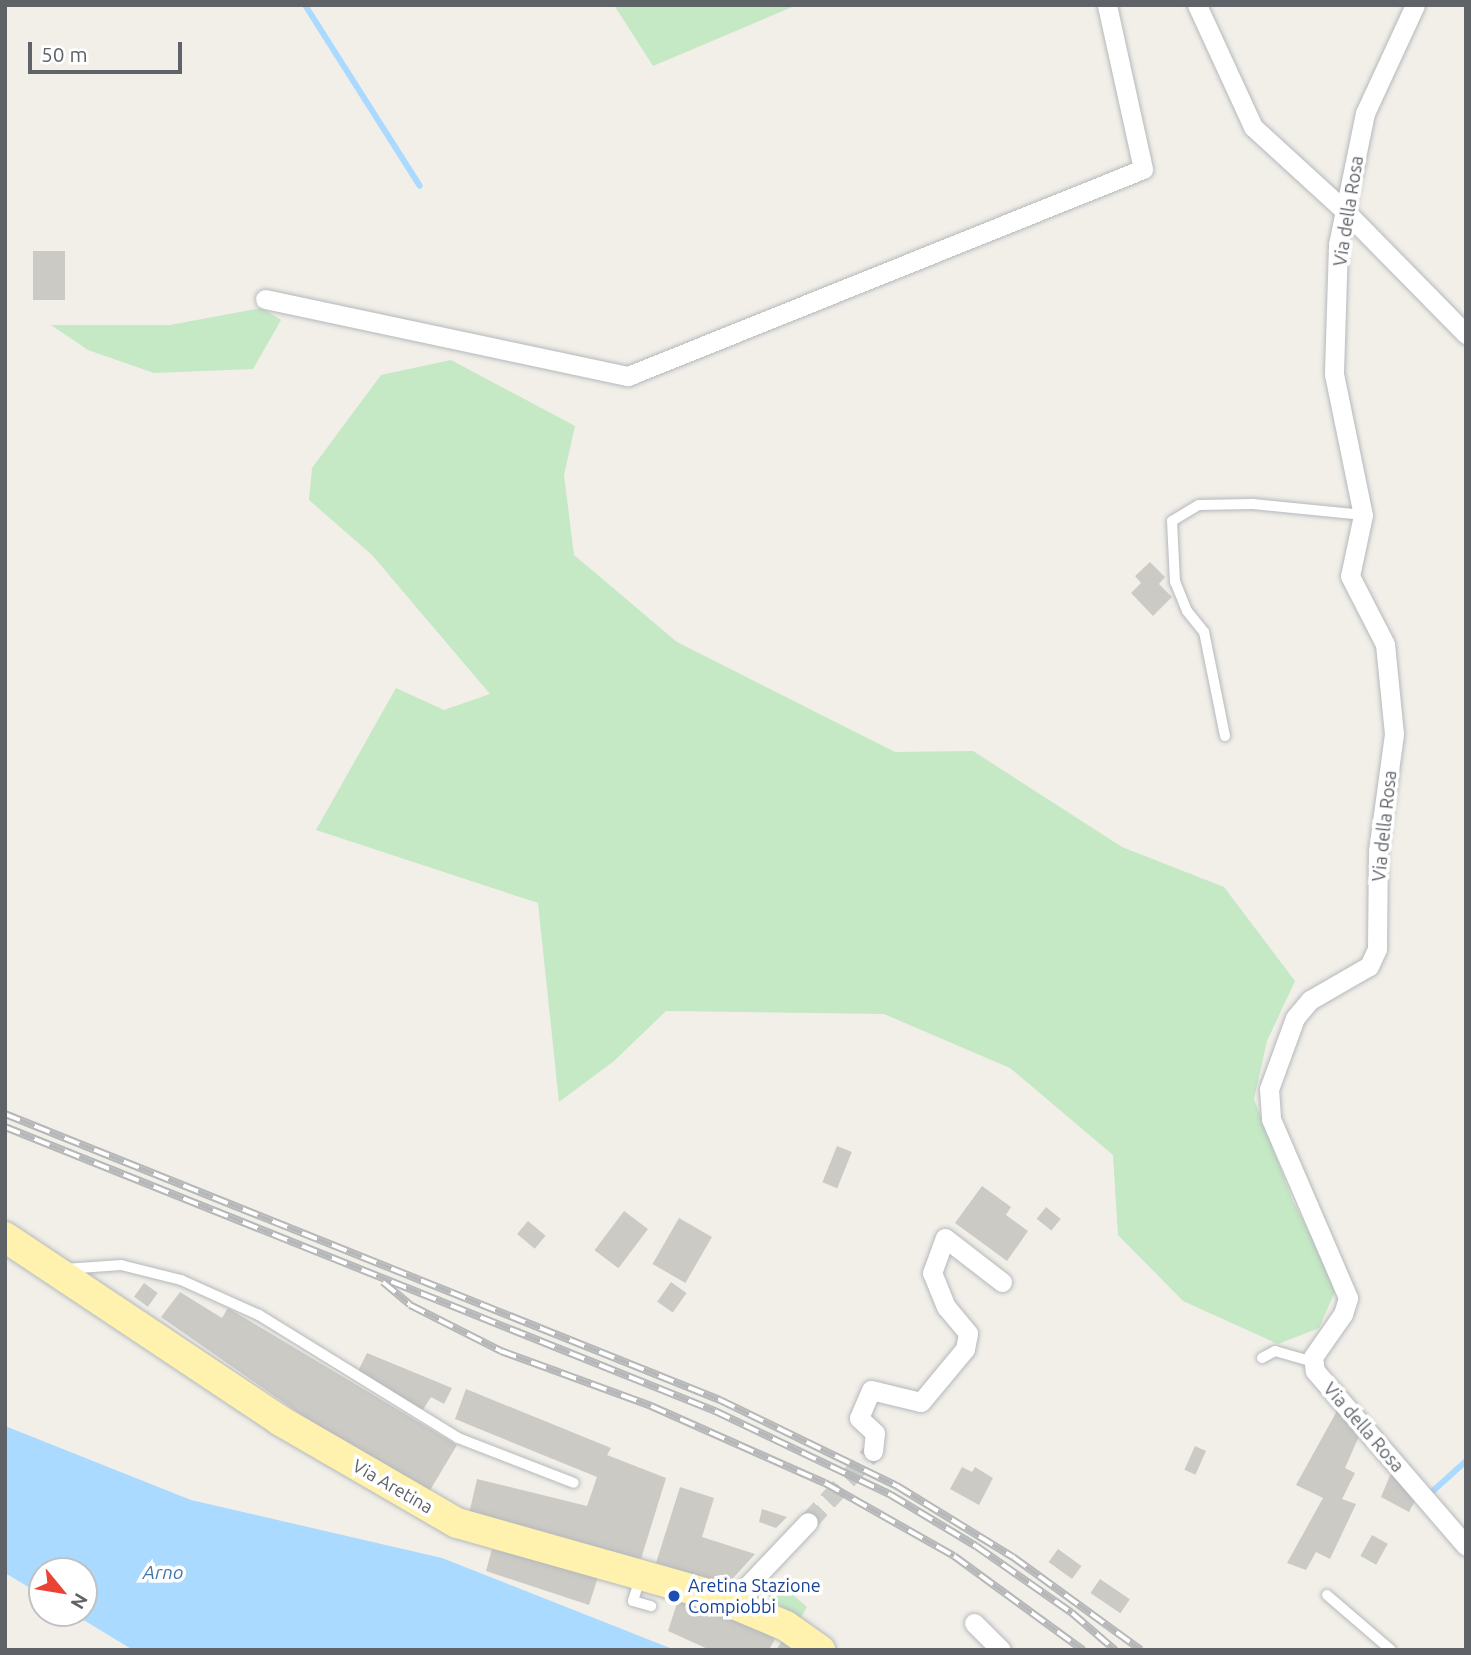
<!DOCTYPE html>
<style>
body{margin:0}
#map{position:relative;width:1471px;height:1655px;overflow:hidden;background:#f1efe8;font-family:Ubuntu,sans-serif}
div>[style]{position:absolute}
.green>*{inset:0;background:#c5e8c5}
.water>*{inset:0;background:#aadaff}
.stream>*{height:6px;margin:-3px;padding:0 3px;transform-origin:3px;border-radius:3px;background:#aadaff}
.building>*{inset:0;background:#cccac5;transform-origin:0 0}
.street-tunnel>*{height:19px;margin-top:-9.5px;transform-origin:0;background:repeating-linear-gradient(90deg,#ccccc8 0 19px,transparent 0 29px)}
.roads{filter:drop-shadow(0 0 2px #b5b8bc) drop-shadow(0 0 2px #b5b8bc)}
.lane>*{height:10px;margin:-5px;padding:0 5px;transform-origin:5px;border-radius:5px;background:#fff}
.street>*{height:19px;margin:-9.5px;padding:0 9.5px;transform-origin:9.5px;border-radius:9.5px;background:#fff}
.primary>*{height:30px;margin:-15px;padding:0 15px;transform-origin:15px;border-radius:15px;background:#fff2af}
.rail>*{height:8px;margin-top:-4px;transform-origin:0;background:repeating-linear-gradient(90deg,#fff 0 16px,#b6b7b8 0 32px);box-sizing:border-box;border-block:2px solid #b6b7b8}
.dots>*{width:19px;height:19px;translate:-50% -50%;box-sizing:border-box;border:4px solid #fff;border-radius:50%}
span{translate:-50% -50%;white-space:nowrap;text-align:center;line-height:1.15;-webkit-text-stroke:7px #fff;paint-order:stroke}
.street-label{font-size:18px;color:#5f6368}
.transit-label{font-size:18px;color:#164399}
.left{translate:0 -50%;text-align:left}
.water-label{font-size:19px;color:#4174aa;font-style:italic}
.frame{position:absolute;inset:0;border:7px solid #5f6368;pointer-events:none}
.north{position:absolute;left:28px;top:1557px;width:70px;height:70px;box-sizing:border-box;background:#fff;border:2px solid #bfc1c3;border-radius:50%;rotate:120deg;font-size:19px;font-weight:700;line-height:28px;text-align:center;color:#5f6368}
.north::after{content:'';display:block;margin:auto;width:24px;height:32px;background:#ea4335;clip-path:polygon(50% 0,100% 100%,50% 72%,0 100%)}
.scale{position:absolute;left:28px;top:42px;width:154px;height:32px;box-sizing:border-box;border:4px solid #5f6368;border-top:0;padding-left:9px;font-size:21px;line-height:24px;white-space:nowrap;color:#5f6368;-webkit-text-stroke:5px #fff;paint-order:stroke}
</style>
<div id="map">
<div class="green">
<i style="clip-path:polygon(614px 5px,797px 5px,653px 66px)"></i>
<i style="clip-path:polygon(262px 308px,281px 320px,253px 369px,154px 373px,88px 350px,51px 325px,170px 325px)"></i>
<i style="clip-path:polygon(451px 360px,575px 426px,564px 475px,574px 555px,677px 642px,895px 752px,973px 751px,1122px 847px,1224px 887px,1295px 981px,1267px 1041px,1254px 1099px,1292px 1199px,1337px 1287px,1319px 1328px,1278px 1344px,1183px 1301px,1118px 1235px,1113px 1155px,1010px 1068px,884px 1014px,666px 1011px,614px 1061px,559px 1102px,538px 903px,316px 830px,396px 688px,444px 710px,490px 694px,372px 555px,309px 500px,312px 468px,381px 375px)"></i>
<i style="clip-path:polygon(771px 1582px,779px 1583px,807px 1607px,800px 1619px,769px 1597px,766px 1587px)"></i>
</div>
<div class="water">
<i style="clip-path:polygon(5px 1426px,191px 1500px,442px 1558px,675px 1650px,133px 1650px,72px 1613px,84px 1613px,84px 1571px,42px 1571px,42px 1595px,5px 1573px)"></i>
</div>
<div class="stream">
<i style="left:305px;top:5px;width:214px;rotate:57.6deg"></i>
<i style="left:1434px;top:1490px;width:43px;rotate:-42.2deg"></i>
</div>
<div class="building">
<i style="left:33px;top:251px;width:32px;height:49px"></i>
<i style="clip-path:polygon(1150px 562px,1165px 577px,1159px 584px,1172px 597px,1153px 616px,1131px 593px,1141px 583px,1135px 576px)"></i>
<i style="left:837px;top:1146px;width:16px;height:39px;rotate:22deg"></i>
<i style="clip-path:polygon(982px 1186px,1011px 1207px,1006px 1215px,1028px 1231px,1007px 1261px,955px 1223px)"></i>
<i style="left:1046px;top:1207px;width:19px;height:15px;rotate:39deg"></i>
<i style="left:624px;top:1211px;width:30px;height:49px;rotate:37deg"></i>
<i style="left:679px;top:1218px;width:38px;height:53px;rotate:30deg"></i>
<i style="left:528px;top:1221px;width:23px;height:17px;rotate:40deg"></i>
<i style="left:671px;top:1282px;width:19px;height:24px;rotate:35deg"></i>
<i style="left:144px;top:1283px;width:17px;height:17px;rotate:36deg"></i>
<i style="clip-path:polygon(180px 1292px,222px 1318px,228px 1308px,457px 1445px,429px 1492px,316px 1425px,161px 1317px)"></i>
<i style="clip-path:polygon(367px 1353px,452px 1388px,444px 1404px,431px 1397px,422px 1411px,358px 1371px)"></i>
<i style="clip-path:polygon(466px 1389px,611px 1448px,607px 1455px,666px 1478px,641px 1559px,469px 1514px,477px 1479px,587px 1506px,597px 1477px,455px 1419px)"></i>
<i style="clip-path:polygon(1338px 1409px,1360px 1434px,1345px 1468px,1355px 1473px,1342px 1499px,1356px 1504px,1330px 1559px,1316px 1552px,1306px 1570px,1287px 1563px,1323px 1498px,1296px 1485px)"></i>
<i style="left:1195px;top:1446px;width:12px;height:26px;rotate:24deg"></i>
<i style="clip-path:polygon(962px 1467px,972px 1472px,975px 1467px,993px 1478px,979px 1505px,950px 1489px)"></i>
<i style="clip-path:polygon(1391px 1473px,1416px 1499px,1409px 1512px,1381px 1497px)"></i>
<i style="clip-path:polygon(680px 1487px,714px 1498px,702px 1537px,755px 1554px,727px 1585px,656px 1563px)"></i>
<i style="clip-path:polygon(762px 1509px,787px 1517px,776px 1528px,759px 1522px)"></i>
<i style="left:1372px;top:1535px;width:18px;height:24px;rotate:29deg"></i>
<i style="clip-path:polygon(492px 1549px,598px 1577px,589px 1605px,486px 1571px)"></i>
<i style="left:1058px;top:1549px;width:29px;height:16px;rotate:36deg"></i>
<i style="left:1100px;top:1579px;width:36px;height:17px;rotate:34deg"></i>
<i style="clip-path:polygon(678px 1600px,761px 1630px,775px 1639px,769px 1650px,710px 1650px,668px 1631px)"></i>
<i style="clip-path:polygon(782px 1641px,795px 1650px,776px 1650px)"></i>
</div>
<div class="street-tunnel">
<i style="left:808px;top:1522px;width:96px;rotate:-47.5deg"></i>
</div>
<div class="roads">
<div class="lane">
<i style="left:1225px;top:736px;width:106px;rotate:-101.4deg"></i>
<i style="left:1204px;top:632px;width:27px;rotate:-129deg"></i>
<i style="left:1187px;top:611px;width:31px;rotate:-112deg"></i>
<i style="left:1175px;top:582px;width:61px;rotate:-92.8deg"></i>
<i style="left:1172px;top:521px;width:31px;rotate:-31deg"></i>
<i style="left:1199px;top:505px;width:54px;rotate:-1.1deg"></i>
<i style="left:1253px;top:504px;width:111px;rotate:5.7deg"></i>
<i style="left:65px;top:1269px;width:56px;rotate:-4.1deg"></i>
<i style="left:121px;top:1265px;width:62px;rotate:14deg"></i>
<i style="left:181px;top:1280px;width:85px;rotate:24.2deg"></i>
<i style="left:259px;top:1315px;width:234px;rotate:31.7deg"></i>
<i style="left:458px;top:1438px;width:124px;rotate:21.2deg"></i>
<i style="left:1262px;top:1358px;width:15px;rotate:-28deg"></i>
<i style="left:1275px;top:1351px;width:40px;rotate:16deg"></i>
<i style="left:640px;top:1579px;width:23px;rotate:108deg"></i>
<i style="left:633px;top:1601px;width:19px;rotate:16deg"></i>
<i style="left:1327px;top:1595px;width:84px;rotate:40.7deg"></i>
</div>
<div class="street">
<i style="left:1197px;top:5px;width:134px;rotate:65.3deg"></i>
<i style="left:1253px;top:127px;width:125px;rotate:42.4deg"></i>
<i style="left:1345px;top:211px;width:173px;rotate:45.5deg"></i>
<i style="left:1415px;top:5px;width:119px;rotate:114.8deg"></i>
<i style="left:1365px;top:113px;width:135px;rotate:101.6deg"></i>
<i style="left:1338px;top:245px;width:129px;rotate:91.8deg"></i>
<i style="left:1334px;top:374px;width:144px;rotate:78.4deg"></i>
<i style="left:1363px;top:515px;width:62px;rotate:102deg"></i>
<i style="left:1350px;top:576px;width:76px;rotate:62.8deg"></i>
<i style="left:1385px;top:644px;width:90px;rotate:84.3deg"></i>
<i style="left:1394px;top:734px;width:118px;rotate:97.8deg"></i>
<i style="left:1378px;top:851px;width:98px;rotate:90.6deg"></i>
<i style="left:1377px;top:949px;width:19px;rotate:115deg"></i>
<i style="left:1369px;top:966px;width:68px;rotate:150deg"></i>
<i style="left:1310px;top:1000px;width:23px;rotate:130deg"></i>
<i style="left:1295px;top:1018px;width:76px;rotate:110.1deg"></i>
<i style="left:1269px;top:1089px;width:30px;rotate:86deg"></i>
<i style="left:1271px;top:1119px;width:195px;rotate:66.7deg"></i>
<i style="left:1348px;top:1298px;width:17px;rotate:107deg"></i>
<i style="left:1343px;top:1314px;width:52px;rotate:124.9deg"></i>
<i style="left:1313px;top:1357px;width:14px;rotate:82deg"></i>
<i style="left:1315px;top:1371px;width:231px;rotate:49.2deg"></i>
<i style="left:265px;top:299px;width:371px;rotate:12deg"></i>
<i style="left:628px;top:376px;width:555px;rotate:-21.9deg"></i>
<i style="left:1143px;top:169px;width:168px;rotate:-102.4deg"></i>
<i style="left:873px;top:1451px;width:18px;rotate:-84deg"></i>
<i style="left:875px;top:1433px;width:22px;rotate:-137deg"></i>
<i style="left:859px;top:1418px;width:30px;rotate:-67deg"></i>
<i style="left:871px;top:1390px;width:51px;rotate:13.5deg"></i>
<i style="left:921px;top:1402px;width:69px;rotate:-50.3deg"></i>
<i style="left:965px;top:1349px;width:16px;rotate:-79deg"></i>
<i style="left:968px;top:1333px;width:34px;rotate:-130deg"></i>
<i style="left:946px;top:1307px;width:37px;rotate:-112deg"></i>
<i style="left:932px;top:1273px;width:37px;rotate:-70deg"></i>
<i style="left:945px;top:1238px;width:72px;rotate:37.7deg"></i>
<i style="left:732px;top:1602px;width:110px;rotate:-46.5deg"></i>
<i style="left:974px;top:1623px;width:38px;rotate:45deg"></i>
</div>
<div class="primary">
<i style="left:5px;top:1237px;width:329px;rotate:33.7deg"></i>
<i style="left:279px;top:1420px;width:206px;rotate:30.1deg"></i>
<i style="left:457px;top:1523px;width:265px;rotate:15.8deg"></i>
<i style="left:712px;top:1595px;width:80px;rotate:22.7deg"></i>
<i style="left:786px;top:1626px;width:42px;rotate:35.2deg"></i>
</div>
</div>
<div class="rail">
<i style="left:5px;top:1114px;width:770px;rotate:21.8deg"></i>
<i style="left:720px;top:1400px;width:197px;rotate:25.9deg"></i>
<i style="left:897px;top:1486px;width:136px;rotate:31.5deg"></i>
<i style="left:1013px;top:1557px;width:158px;rotate:36deg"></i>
<i style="left:5px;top:1127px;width:765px;rotate:21.8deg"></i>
<i style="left:715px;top:1411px;width:195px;rotate:25.5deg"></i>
<i style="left:891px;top:1495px;width:99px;rotate:31deg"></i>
<i style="left:976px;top:1546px;width:117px;rotate:34.9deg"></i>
<i style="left:1072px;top:1613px;width:57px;rotate:40.7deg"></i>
<i style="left:383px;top:1282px;width:35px;rotate:40deg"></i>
<i style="left:410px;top:1305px;width:102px;rotate:26.8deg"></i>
<i style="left:501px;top:1351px;width:160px;rotate:20.1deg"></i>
<i style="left:651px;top:1406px;width:190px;rotate:23.9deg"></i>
<i style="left:825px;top:1483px;width:148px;rotate:29.5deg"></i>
<i style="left:954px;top:1556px;width:160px;rotate:36.1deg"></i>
</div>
<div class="dots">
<i style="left:674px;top:1596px;background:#1a4fb4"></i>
</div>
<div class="street-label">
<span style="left:1348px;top:211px;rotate:-81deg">Via della Rosa</span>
<span style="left:1384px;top:826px;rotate:-84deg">Via della Rosa</span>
<span style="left:1364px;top:1427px;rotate:49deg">Via della Rosa</span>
<span style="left:393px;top:1486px;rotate:30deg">Via Aretina</span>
</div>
<div class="transit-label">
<span class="left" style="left:688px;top:1596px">Aretina Stazione<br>Compiobbi</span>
</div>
<div class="water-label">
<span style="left:163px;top:1573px">Arno</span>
</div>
<div class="frame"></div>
<div class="north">N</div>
<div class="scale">50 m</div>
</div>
